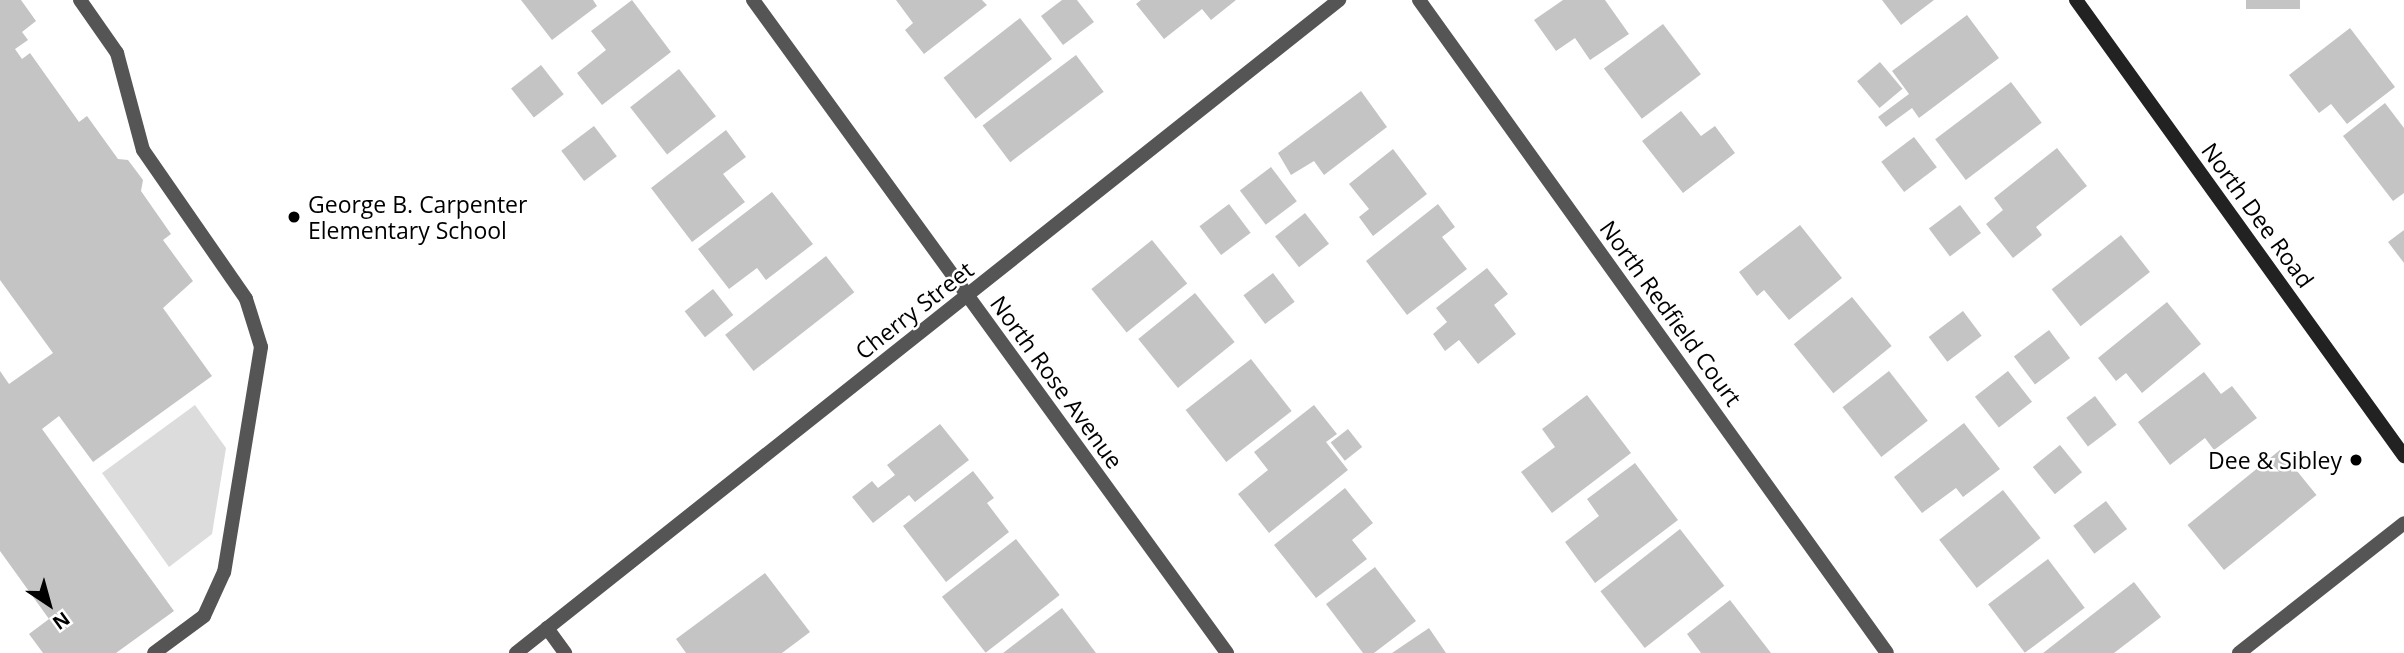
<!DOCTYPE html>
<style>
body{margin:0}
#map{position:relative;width:2404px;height:653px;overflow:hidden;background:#fff;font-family:"Open Sans",sans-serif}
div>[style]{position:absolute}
.green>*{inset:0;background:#dcdcdc}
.building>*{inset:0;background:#c4c4c4;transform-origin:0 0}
.service>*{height:14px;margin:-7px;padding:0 7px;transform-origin:7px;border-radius:7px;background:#555}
.minor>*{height:14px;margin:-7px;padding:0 7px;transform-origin:7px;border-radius:7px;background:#555}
.secondary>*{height:14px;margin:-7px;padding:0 7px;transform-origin:7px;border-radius:7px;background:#222}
.dots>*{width:19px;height:19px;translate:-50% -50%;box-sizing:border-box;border:4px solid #fff;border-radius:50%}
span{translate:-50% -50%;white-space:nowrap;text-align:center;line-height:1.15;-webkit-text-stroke:5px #fff;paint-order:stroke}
.poi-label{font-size:23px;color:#000}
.left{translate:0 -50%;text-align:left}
.right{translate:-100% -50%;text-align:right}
.street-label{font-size:23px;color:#000}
.north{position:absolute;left:14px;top:569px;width:70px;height:70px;-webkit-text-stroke:5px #fff;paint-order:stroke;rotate:144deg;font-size:19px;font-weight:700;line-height:28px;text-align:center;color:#000}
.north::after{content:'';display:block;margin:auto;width:24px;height:32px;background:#000;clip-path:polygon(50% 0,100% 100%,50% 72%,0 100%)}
</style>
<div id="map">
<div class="green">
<i style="clip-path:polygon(195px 405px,226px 448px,212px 534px,169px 567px,102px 473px)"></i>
</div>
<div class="building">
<i style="clip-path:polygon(0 0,21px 0,36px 21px,22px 32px,28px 40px,15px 49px,22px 59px,30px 53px,79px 122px,87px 116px,118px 159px,128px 160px,143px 180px,141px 191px,171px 234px,163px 240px,193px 281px,163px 308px,212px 376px,93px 462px,59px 416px,42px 429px,174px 611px,116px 653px,43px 653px,29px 634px,49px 619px,0 551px,0 371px,9px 384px,53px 353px,0 280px)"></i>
<i style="clip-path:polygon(521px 0,593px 0,597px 6px,552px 40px)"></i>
<i style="clip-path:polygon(632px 0,671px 52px,602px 105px,577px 73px,606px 50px,591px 31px)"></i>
<i style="clip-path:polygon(896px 0,982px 0,987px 5px,924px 54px,905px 30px,913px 23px)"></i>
<i style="clip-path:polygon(1062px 0,1077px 0,1094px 22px,1063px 45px,1041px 16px)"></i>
<i style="clip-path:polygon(1141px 0,1236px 0,1211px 20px,1202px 9px,1164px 39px,1136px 4px)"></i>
<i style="clip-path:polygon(1563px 0,1605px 0,1629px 34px,1590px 60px,1575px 38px,1556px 51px,1534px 20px)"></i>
<i style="clip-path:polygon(1882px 0,1934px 0,1901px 25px)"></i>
<i style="left:2246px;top:0;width:54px;height:9px"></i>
<i style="clip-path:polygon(1967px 15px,1999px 58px,1919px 118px,1912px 108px,1886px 127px,1878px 117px,1909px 94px,1892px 71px)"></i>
<i style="left:1020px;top:18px;width:52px;height:97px;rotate:52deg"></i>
<i style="left:1663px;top:24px;width:63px;height:74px;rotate:53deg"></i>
<i style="clip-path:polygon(2350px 28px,2395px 87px,2347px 124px,2331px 104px,2319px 113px,2289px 75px)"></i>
<i style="left:1076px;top:55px;width:46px;height:117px;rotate:53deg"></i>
<i style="left:1880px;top:62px;width:35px;height:30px;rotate:50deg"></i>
<i style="left:541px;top:65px;width:37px;height:38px;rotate:52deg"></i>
<i style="left:679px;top:69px;width:60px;height:62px;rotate:52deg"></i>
<i style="left:2011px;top:82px;width:51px;height:95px;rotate:53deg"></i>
<i style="clip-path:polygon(1361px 91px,1387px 127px,1324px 175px,1314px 161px,1291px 175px,1278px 153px)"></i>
<i style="clip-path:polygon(2385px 103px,2404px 128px,2404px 193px,2393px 201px,2343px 136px)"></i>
<i style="clip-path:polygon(1681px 111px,1701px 136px,1715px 126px,1735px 153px,1683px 193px,1642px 141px)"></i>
<i style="left:594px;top:126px;width:38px;height:41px;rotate:53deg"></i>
<i style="clip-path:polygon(726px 130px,746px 157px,723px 174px,745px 202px,692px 242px,651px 188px)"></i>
<i style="left:1914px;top:137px;width:38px;height:41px;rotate:53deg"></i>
<i style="clip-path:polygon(2057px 148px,2087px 186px,2036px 227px,2042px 235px,2013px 258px,1986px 224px,2003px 210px,1994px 198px)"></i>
<i style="clip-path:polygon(1393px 149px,1427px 194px,1373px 236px,1359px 217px,1369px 209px,1349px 184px)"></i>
<i style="left:1271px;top:167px;width:43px;height:39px;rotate:53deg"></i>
<i style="clip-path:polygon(772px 192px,813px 244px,766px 280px,757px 268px,729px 289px,698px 249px)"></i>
<i style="left:1229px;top:204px;width:36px;height:37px;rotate:53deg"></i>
<i style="clip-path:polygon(1438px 204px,1455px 227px,1442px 237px,1467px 269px,1407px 315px,1366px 261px)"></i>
<i style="left:1960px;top:205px;width:35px;height:39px;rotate:53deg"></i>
<i style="left:1305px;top:213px;width:39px;height:38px;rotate:52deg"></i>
<i style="clip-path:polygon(1800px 225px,1842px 278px,1789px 320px,1764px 290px,1757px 296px,1739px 272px)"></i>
<i style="clip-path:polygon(2404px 230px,2404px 263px,2388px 242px)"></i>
<i style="left:2121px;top:235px;width:47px;height:88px;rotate:52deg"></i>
<i style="left:1152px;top:240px;width:56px;height:78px;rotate:51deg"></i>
<i style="left:826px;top:256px;width:46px;height:128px;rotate:52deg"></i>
<i style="clip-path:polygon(1487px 268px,1508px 294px,1494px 305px,1516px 334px,1478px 364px,1459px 340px,1445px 351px,1433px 334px,1447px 322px,1436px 308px)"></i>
<i style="left:1273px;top:273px;width:36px;height:37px;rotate:53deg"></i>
<i style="left:713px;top:289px;width:33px;height:36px;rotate:52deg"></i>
<i style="left:1195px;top:293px;width:63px;height:73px;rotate:51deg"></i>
<i style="left:1852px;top:297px;width:63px;height:75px;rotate:51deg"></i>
<i style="clip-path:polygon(2167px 302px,2201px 344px,2142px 393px,2126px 373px,2116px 381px,2098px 358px)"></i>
<i style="left:1963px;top:311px;width:31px;height:43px;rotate:53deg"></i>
<i style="left:2049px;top:330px;width:35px;height:44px;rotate:53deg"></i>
<i style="left:1251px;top:359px;width:66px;height:83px;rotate:52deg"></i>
<i style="left:1889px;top:371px;width:63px;height:59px;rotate:52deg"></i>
<i style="left:2008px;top:371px;width:39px;height:42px;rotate:52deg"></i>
<i style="clip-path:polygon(2204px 372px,2221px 394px,2232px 386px,2257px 418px,2214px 450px,2205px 438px,2170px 465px,2138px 422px)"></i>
<i style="clip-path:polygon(1587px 395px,1631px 453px,1552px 513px,1521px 472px,1555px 447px,1542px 429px)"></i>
<i style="left:2095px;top:396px;width:36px;height:36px;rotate:53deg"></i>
<i style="clip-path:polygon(1314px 405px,1337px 434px,1326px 442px,1348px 470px,1269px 533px,1238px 494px,1268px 470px,1254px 452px)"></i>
<i style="clip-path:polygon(1964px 423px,2000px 469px,1963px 497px,1956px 488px,1922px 513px,1894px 477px)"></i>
<i style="clip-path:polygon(940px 424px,969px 460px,915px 502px,909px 495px,873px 523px,852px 497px,872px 481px,878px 488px,895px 475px,887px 465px)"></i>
<i style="left:1348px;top:429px;width:23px;height:22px;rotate:52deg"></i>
<i style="left:2060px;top:445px;width:35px;height:35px;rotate:51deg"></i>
<i style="left:2280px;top:450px;width:58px;height:119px;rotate:51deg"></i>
<i style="clip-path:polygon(1635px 463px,1678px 520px,1595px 583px,1565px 542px,1599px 516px,1587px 499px)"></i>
<i style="clip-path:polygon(973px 471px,994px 498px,987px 503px,1009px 532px,946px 582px,903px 526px)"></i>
<i style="clip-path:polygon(1345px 488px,1373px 523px,1352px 540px,1367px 559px,1316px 598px,1274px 545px)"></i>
<i style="left:2003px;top:490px;width:61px;height:81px;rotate:52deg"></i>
<i style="left:2106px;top:501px;width:35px;height:41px;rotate:53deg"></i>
<i style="left:1680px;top:529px;width:72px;height:101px;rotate:52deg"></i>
<i style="left:1016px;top:539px;width:71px;height:94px;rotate:52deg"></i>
<i style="left:2048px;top:559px;width:61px;height:75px;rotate:53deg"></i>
<i style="clip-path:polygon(1375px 567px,1416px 621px,1374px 653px,1363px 653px,1326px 604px)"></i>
<i style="clip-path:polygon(765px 573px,810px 632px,782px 653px,686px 653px,676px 639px)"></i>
<i style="clip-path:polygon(2134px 582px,2161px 617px,2114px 653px,2043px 653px)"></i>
<i style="clip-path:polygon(1730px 600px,1771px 653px,1701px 653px,1687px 634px)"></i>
<i style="clip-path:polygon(1062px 608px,1096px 653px,1003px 653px)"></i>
<i style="clip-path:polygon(1429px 628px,1446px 653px,1392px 653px)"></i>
</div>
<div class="service">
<i style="left:80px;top:0;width:65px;rotate:55.1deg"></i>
<i style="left:117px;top:53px;width:100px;rotate:75deg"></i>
<i style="left:143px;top:150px;width:181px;rotate:55.3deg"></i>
<i style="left:246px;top:299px;width:50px;rotate:72.6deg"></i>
<i style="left:261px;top:347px;width:228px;rotate:99.3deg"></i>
<i style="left:224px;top:572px;width:48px;rotate:114.4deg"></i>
<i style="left:204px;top:616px;width:62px;rotate:143.5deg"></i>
</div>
<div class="minor">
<i style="left:753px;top:0;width:807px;rotate:54.02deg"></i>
<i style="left:1419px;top:0;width:803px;rotate:54.37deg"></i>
<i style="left:547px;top:628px;width:31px;rotate:54deg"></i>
<i style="left:516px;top:653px;width:1051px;rotate:-38.43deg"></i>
<i style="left:2239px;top:653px;width:210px;rotate:-38.2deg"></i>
</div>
<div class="secondary">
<i style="left:2076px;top:0;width:562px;rotate:54.27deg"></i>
</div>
<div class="dots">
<i style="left:294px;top:217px;background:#000"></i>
<i style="left:2356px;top:460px;background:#000"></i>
</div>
<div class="poi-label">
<span class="left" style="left:308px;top:217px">George B. Carpenter<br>Elementary School</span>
<span class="right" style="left:2342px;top:460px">Dee &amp; Sibley</span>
</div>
<div class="street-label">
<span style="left:2258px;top:215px;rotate:54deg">North Dee Road</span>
<span style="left:914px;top:310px;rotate:-38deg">Cherry Street</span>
<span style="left:1671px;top:313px;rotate:54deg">North Redfield Court</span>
<span style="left:1057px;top:382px;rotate:54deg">North Rose Avenue</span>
</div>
<div class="north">N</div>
</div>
